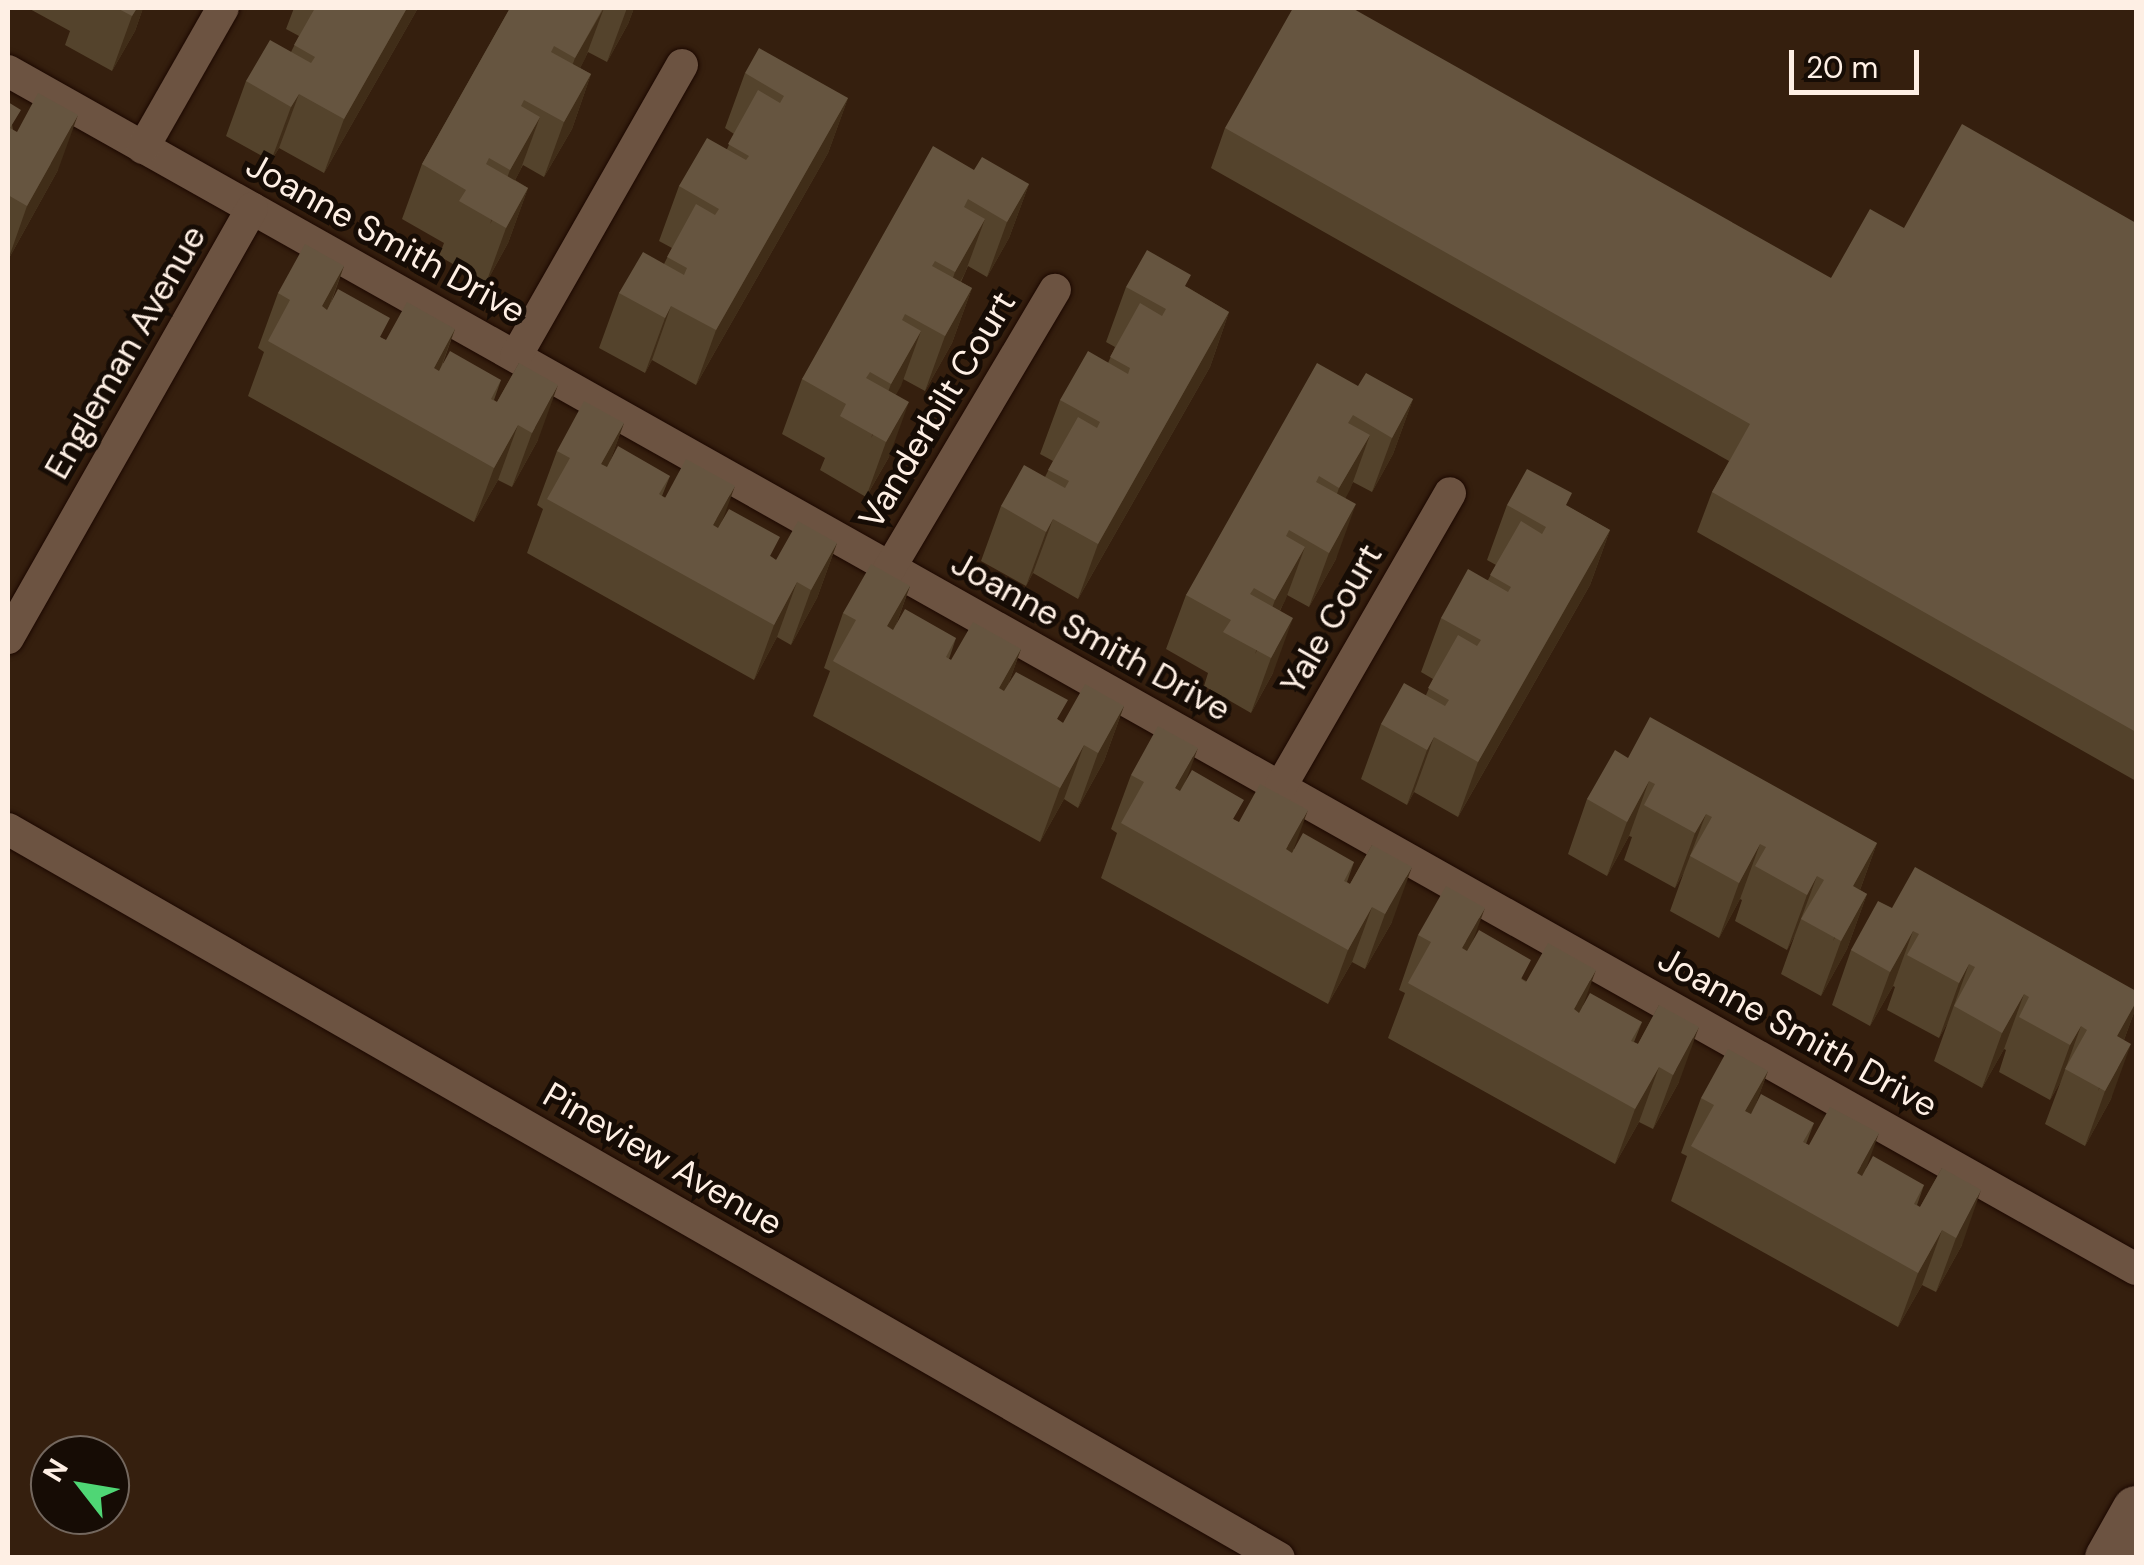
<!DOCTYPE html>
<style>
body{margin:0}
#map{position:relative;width:2144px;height:1565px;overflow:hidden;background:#351f0e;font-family:"DM Sans",sans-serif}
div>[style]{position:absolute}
.roads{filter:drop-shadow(0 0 2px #1c0800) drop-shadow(0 0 2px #1c0800)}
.minor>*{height:32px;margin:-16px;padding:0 16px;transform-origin:16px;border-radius:16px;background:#6c5341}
.secondary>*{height:48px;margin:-24px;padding:0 24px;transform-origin:24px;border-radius:24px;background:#6c5341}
.wall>*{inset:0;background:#54432c}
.shaded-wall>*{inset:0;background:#402d18}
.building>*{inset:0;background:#665540}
span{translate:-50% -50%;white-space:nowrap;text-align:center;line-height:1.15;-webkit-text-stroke:10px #160c05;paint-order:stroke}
.street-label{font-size:35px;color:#feefe4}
.frame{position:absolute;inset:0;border:10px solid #feefe4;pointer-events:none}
.north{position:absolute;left:30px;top:1435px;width:100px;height:100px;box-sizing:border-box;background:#160c05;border:2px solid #73675e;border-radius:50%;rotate:301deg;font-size:28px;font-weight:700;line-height:40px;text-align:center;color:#feefe4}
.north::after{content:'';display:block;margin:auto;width:35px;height:45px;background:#4fd675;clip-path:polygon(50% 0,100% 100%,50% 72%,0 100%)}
.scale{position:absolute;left:1789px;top:50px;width:130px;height:45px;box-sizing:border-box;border:5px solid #feefe4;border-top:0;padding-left:12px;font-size:30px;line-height:35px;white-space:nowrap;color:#feefe4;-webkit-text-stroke:8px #160c05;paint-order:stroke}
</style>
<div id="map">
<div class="roads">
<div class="minor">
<i style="left:8px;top:71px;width:2442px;rotate:29.38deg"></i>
<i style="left:143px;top:148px;width:161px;rotate:-60.3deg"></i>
<i style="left:516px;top:356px;width:335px;rotate:-60.3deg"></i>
<i style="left:888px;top:571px;width:327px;rotate:-59.3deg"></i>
<i style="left:8px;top:638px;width:494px;rotate:-60.4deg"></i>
<i style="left:1281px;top:786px;width:338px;rotate:-60deg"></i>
<i style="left:8px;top:829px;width:1465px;rotate:29.84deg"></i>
</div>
<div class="secondary">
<i style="left:2109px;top:1558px;width:55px;rotate:-60.6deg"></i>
</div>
</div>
<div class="wall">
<i style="clip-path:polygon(28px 8px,143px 8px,135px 31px,112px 71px,65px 45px,70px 31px)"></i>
<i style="clip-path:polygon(294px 8px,418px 8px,324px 173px,279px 148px,271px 161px,226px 136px,246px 81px,291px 52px,299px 36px,286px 29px)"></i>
<i style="clip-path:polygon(510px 8px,634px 8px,628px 24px,607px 62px,588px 52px,580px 68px,591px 74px,572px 129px,544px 177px,523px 165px,515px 180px,528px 188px,508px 243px,486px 283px,439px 256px,444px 243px,402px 219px,422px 164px)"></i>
<i style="clip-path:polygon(745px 73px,848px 98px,828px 153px,696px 385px,652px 360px,645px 373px,599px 348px,619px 293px,664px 264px,672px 248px,659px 241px,679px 186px,727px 149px,734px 134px,725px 128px)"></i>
<i style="clip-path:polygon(8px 102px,13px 130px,58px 170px,8px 260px)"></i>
<i style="clip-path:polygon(1225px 128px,1831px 278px,1904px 228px,2136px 223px,2136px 781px,1697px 532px,1712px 492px,1729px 461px,1211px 168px)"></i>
<i style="clip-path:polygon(974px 170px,1029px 184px,1009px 238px,987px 277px,968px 266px,961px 282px,972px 288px,952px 343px,925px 391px,903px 379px,896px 394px,889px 457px,866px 497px,820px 470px,825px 458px,782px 434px,802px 379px)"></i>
<i style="clip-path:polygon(344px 266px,331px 303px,383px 339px,386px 340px,455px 329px,443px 363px,501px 380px,494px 400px,497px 402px,519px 363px,538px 440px,512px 487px,498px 480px,474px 522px,248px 396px,264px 352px,258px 348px,278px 293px)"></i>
<i style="clip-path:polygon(1126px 287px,1187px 287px,1229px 312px,1210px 367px,1078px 599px,1033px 573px,1026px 586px,981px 561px,1001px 506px,1045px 477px,1053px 461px,1040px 454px,1060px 400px,1108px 363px,1115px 347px,1106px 342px)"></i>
<i style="clip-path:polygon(1358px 386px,1413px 399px,1393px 454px,1372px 492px,1353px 482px,1345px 498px,1336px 559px,1309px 607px,1287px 595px,1280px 611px,1273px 673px,1251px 713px,1204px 686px,1208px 673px,1166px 649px,1186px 595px)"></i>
<i style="clip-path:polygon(624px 423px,610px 461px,670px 476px,662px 496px,722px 521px,776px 560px,837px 543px,817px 598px,791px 645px,777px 637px,754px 680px,527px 553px,543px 509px,537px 505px,557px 451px)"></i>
<i style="clip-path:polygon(1507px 505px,1567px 506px,1610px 530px,1590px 585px,1458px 817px,1414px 792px,1407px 805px,1361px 779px,1381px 724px,1426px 695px,1433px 679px,1421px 672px,1441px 618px,1488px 580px,1496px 565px,1487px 560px)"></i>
<i style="clip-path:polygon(910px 586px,896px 625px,956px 638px,949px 659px,951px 660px,1021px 649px,1008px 685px,1063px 723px,1124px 706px,1104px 761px,1078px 808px,1064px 799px,1040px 842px,813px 716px,830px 671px,824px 668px,843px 613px)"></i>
<i style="clip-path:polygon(1628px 758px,1877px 843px,1860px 890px,1867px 894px,1847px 949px,1821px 996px,1781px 974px,1795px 935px,1787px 950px,1735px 921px,1742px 900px,1740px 899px,1719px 938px,1670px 911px,1684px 872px,1675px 888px,1624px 860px,1632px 837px,1629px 836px,1607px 876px,1568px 854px,1587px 799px)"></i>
<i style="clip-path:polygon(1131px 775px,1185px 782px,1236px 821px,1294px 849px,1354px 862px,1347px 882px,1350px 884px,1372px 845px,1392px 922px,1365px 969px,1352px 962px,1328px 1004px,1101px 878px,1117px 833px,1111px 829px)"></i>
<i style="clip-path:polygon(1892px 908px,2136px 991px,2136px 1007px,2124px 1040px,2111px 1099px,2085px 1146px,2045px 1124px,2061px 1081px,2050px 1100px,1999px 1072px,2006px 1050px,2004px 1049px,1982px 1088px,1934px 1061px,1948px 1022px,1939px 1038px,1887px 1010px,1895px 987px,1893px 986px,1870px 1026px,1832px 1005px,1851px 950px)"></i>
<i style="clip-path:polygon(1418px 935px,1473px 942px,1524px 980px,1583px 1005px,1642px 1022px,1634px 1042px,1638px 1044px,1659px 1005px,1679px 1082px,1653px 1129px,1639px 1122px,1615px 1164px,1388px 1038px,1405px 993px,1399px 990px)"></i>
<i style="clip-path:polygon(1768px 1071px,1754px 1108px,1814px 1123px,1806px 1144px,1866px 1168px,1924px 1185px,1917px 1205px,1920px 1207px,1942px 1168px,1962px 1245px,1936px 1292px,1922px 1285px,1898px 1327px,1671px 1201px,1687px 1156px,1681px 1153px,1701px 1098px)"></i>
</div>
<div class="shaded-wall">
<i style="clip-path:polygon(137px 8px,143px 8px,135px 31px,112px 71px,132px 16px)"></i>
<i style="clip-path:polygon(407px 8px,418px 8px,324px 173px,344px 119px)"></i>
<i style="clip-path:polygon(604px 8px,585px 59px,555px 112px,575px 58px)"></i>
<i style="clip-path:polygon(627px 8px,634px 8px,628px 24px,607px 62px)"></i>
<i style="clip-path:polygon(591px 74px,572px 129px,544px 177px,564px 122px)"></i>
<i style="clip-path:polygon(299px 94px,279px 148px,271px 161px,291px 107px)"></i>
<i style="clip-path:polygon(848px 98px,828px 153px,696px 385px,716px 330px)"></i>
<i style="clip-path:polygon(78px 115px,58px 170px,8px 260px,27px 206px)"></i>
<i style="clip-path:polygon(540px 117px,520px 171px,490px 224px,510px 170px)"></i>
<i style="clip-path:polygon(1029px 184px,1009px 238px,987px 277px,1007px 222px)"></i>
<i style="clip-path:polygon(528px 188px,508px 243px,486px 283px,506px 228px)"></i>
<i style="clip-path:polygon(985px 219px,965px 273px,935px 327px,955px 272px)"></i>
<i style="clip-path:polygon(344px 266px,324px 320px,322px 306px)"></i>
<i style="clip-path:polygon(972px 288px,952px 343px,925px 391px,945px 336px)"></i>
<i style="clip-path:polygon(671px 306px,652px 360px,645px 373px,665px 318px)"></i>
<i style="clip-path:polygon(1229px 312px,1210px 367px,1078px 599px,1098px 544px)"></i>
<i style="clip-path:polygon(455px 329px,435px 383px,434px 368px)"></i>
<i style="clip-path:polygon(921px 331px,901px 386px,871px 438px,891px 384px)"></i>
<i style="clip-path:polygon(558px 385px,538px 440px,512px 487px,532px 433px)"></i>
<i style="clip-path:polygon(1413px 399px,1393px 454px,1372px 492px,1392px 438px)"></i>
<i style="clip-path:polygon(909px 402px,889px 457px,866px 497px,886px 442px)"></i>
<i style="clip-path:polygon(624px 423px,604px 478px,581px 519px,601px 464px)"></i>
<i style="clip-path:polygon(518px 425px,498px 480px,474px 522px,494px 468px)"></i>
<i style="clip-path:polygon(1370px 435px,1350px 490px,1320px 543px,1339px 488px)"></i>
<i style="clip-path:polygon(735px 486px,715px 541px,713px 525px)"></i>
<i style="clip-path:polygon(1356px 504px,1336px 559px,1309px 607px,1329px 553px)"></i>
<i style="clip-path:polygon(1053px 519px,1033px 573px,1026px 586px,1046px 532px)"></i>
<i style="clip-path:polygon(1610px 530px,1590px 585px,1458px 817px,1478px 762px)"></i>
<i style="clip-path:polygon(837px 543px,817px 598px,791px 645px,811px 590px)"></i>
<i style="clip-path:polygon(1305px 547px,1285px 601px,1255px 654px,1275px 600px)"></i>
<i style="clip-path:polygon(797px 582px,777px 637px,754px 680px,774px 625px)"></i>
<i style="clip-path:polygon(910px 586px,890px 641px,867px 681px,887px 626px)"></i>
<i style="clip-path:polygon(1293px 618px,1273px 673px,1251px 713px,1271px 658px)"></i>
<i style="clip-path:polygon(1021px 649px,1001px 704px,999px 688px)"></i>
<i style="clip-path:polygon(1124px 706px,1104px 761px,1078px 808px,1098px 753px)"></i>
<i style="clip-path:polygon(1434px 737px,1414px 792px,1407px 805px,1427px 750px)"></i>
<i style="clip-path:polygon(1084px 745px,1064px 799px,1040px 842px,1060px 788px)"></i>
<i style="clip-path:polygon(1198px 748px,1178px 802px,1155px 843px,1175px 788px)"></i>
<i style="clip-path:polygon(1649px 781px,1629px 836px,1607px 876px,1627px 822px)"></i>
<i style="clip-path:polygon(1308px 810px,1288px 865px,1286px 849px)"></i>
<i style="clip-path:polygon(1706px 814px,1684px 872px,1675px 888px,1695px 833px)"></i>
<i style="clip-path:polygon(1877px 843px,1857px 898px,1833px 941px,1853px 886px)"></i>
<i style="clip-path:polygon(1760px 844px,1740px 899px,1719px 938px,1739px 883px)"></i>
<i style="clip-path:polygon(1412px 867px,1392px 922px,1365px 969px,1385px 914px)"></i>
<i style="clip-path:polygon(1817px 876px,1795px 935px,1787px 950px,1807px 895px)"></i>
<i style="clip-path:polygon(1867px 894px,1847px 949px,1821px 996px,1841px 941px)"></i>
<i style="clip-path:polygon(1372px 907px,1352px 962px,1328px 1004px,1348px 950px)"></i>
<i style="clip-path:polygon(1485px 908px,1465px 962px,1442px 1003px,1462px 948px)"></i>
<i style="clip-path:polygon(1913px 931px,1893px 986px,1870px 1026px,1890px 972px)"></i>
<i style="clip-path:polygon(1969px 964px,1948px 1022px,1939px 1038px,1959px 983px)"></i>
<i style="clip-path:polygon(1596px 970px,1576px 1025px,1574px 1009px)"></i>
<i style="clip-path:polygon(2024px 994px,2004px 1049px,1982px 1088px,2002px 1033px)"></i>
<i style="clip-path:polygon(2136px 1002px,2136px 1007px,2121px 1048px,2098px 1091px,2117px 1036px)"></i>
<i style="clip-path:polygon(2081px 1026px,2061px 1081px,2050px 1100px,2070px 1045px)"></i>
<i style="clip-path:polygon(1699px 1027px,1679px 1082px,1653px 1129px,1673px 1075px)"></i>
<i style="clip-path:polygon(2131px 1044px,2111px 1099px,2085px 1146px,2105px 1091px)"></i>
<i style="clip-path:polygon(1659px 1067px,1639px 1122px,1615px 1164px,1635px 1109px)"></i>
<i style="clip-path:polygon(1768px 1071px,1748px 1125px,1725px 1166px,1745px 1111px)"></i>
<i style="clip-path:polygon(1879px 1133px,1859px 1188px,1857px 1173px)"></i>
<i style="clip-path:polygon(1981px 1190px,1962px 1245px,1936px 1292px,1956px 1238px)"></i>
<i style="clip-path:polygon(1942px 1230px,1922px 1285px,1898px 1327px,1918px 1273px)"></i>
</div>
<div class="building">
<i style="clip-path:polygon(117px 8px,137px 8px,132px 16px)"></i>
<i style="clip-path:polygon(315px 8px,407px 8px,344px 119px,299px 94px,291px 107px,246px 81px,270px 40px,311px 63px,315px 57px,294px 45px)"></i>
<i style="clip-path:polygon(510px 8px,603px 8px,575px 58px,554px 46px,551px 52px,591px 74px,564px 122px,524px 100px,521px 106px,540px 117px,510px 170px,489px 158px,486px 164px,528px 188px,506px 228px,459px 201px,466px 190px,422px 164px)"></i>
<i style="clip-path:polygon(1293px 8px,1352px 8px,1831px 278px,1870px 209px,1904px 228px,1962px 124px,2136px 223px,2136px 732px,1712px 492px,1750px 424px,1225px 128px)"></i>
<i style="clip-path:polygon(759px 48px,848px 98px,716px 330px,671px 306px,665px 318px,619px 293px,643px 252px,684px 275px,687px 268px,667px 257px,696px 204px,715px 215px,719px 209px,679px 186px,707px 138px,746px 160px,749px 156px,728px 144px,758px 90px,780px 103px,784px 96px,745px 73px)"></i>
<i style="clip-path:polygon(38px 93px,78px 115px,27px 206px,8px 195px,8px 102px,21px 110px,10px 128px,17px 132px)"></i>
<i style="clip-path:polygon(933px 146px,974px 170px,982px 157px,1029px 184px,1007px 222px,968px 199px,964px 207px,985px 219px,955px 272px,935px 261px,932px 266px,972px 288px,945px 336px,905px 314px,902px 320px,921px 331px,891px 384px,870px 372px,866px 378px,909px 402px,886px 442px,840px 416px,846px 404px,802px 379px)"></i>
<i style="clip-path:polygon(305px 244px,344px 266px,322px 306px,327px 310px,338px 289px,390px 318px,380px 337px,386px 340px,407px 302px,455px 329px,434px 368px,439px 371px,450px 351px,501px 380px,491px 399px,497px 402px,519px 363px,558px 385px,532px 433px,518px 425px,494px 468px,268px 341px,290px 300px,278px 293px)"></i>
<i style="clip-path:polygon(1147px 250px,1191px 275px,1185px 286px,1229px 312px,1098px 544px,1053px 519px,1046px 532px,1001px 506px,1024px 465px,1065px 488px,1069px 481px,1048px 470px,1078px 417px,1097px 428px,1100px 422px,1060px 400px,1088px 351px,1128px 374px,1130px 368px,1110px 357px,1140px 303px,1162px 316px,1166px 309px,1126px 287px)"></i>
<i style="clip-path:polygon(1317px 363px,1358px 386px,1366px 373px,1413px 399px,1392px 438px,1353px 415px,1348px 423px,1370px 435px,1339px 488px,1319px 476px,1316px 482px,1356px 504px,1329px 553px,1289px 530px,1286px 536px,1305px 547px,1275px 600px,1254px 588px,1250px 594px,1293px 618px,1271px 658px,1223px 632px,1231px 620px,1186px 595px)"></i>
<i style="clip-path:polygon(584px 401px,624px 423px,601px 464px,607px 467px,618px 446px,670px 476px,659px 494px,665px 498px,686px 459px,735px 486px,713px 525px,718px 528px,729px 509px,780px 537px,770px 556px,776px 560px,798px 521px,837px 543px,811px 590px,797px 582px,774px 625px,547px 499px,570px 458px,557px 451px)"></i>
<i style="clip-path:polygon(1527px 469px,1572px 493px,1566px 505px,1610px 530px,1478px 762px,1434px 737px,1427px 750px,1381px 724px,1404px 683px,1445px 706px,1449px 700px,1428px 688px,1458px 635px,1477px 646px,1481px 640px,1441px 618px,1468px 569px,1508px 592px,1511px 587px,1490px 575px,1521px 521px,1542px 534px,1546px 527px,1507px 505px)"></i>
<i style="clip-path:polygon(871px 564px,910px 586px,887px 626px,893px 630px,905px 609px,956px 638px,946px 657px,951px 660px,973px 622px,1021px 649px,999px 688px,1004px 691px,1016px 672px,1068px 700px,1057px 719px,1063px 723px,1085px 684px,1124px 706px,1098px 753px,1084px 745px,1060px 788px,833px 661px,856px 620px,843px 613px)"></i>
<i style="clip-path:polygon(1650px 717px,1877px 843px,1853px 886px,1867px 894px,1841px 941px,1801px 919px,1824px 880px,1817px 876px,1807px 895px,1755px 866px,1766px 847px,1760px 844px,1739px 883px,1690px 856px,1712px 817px,1706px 814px,1695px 833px,1644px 805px,1655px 784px,1649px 781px,1627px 822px,1587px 799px,1615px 750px,1628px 758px)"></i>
<i style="clip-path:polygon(1158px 726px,1198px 748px,1175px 788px,1180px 791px,1192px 770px,1244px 800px,1233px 819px,1239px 822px,1260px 784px,1308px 810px,1286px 849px,1292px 853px,1303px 833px,1354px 862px,1344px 881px,1350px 884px,1372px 845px,1412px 867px,1385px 914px,1372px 907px,1348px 950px,1121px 823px,1144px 782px,1131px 775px)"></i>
<i style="clip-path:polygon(1915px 867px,2136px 991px,2136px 1002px,2117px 1036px,2131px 1044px,2105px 1091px,2065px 1069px,2087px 1030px,2081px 1026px,2070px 1045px,2019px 1017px,2029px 997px,2024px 994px,2002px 1033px,1954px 1006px,1975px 967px,1969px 964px,1959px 983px,1907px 955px,1919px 934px,1913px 931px,1890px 972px,1851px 950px,1878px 901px,1892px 908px)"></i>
<i style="clip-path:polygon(1446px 886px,1485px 908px,1462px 948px,1467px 951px,1479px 930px,1531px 960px,1521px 979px,1526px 982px,1548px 943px,1596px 970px,1574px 1009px,1579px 1013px,1590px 993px,1642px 1022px,1631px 1041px,1638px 1044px,1659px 1005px,1699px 1027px,1673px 1075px,1659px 1067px,1635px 1109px,1408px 983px,1431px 942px,1418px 935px)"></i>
<i style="clip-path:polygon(1728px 1049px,1768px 1071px,1745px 1111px,1751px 1114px,1761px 1094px,1814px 1123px,1803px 1142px,1809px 1145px,1830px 1107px,1879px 1133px,1857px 1173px,1862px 1176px,1873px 1156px,1924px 1185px,1914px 1204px,1920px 1207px,1942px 1168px,1981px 1190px,1956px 1238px,1942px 1230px,1918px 1273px,1691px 1146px,1714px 1105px,1701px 1098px)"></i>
</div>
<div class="street-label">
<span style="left:386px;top:238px;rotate:29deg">Joanne Smith Drive</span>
<span style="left:125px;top:352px;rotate:-60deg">Engleman Avenue</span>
<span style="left:937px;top:410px;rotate:-59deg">Vanderbilt Court</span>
<span style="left:1331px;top:619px;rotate:-60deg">Yale Court</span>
<span style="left:1091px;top:636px;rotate:29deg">Joanne Smith Drive</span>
<span style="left:1798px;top:1032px;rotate:29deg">Joanne Smith Drive</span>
<span style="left:663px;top:1159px;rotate:30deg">Pineview Avenue</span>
</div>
<div class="frame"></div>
<div class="north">N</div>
<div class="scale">20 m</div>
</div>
